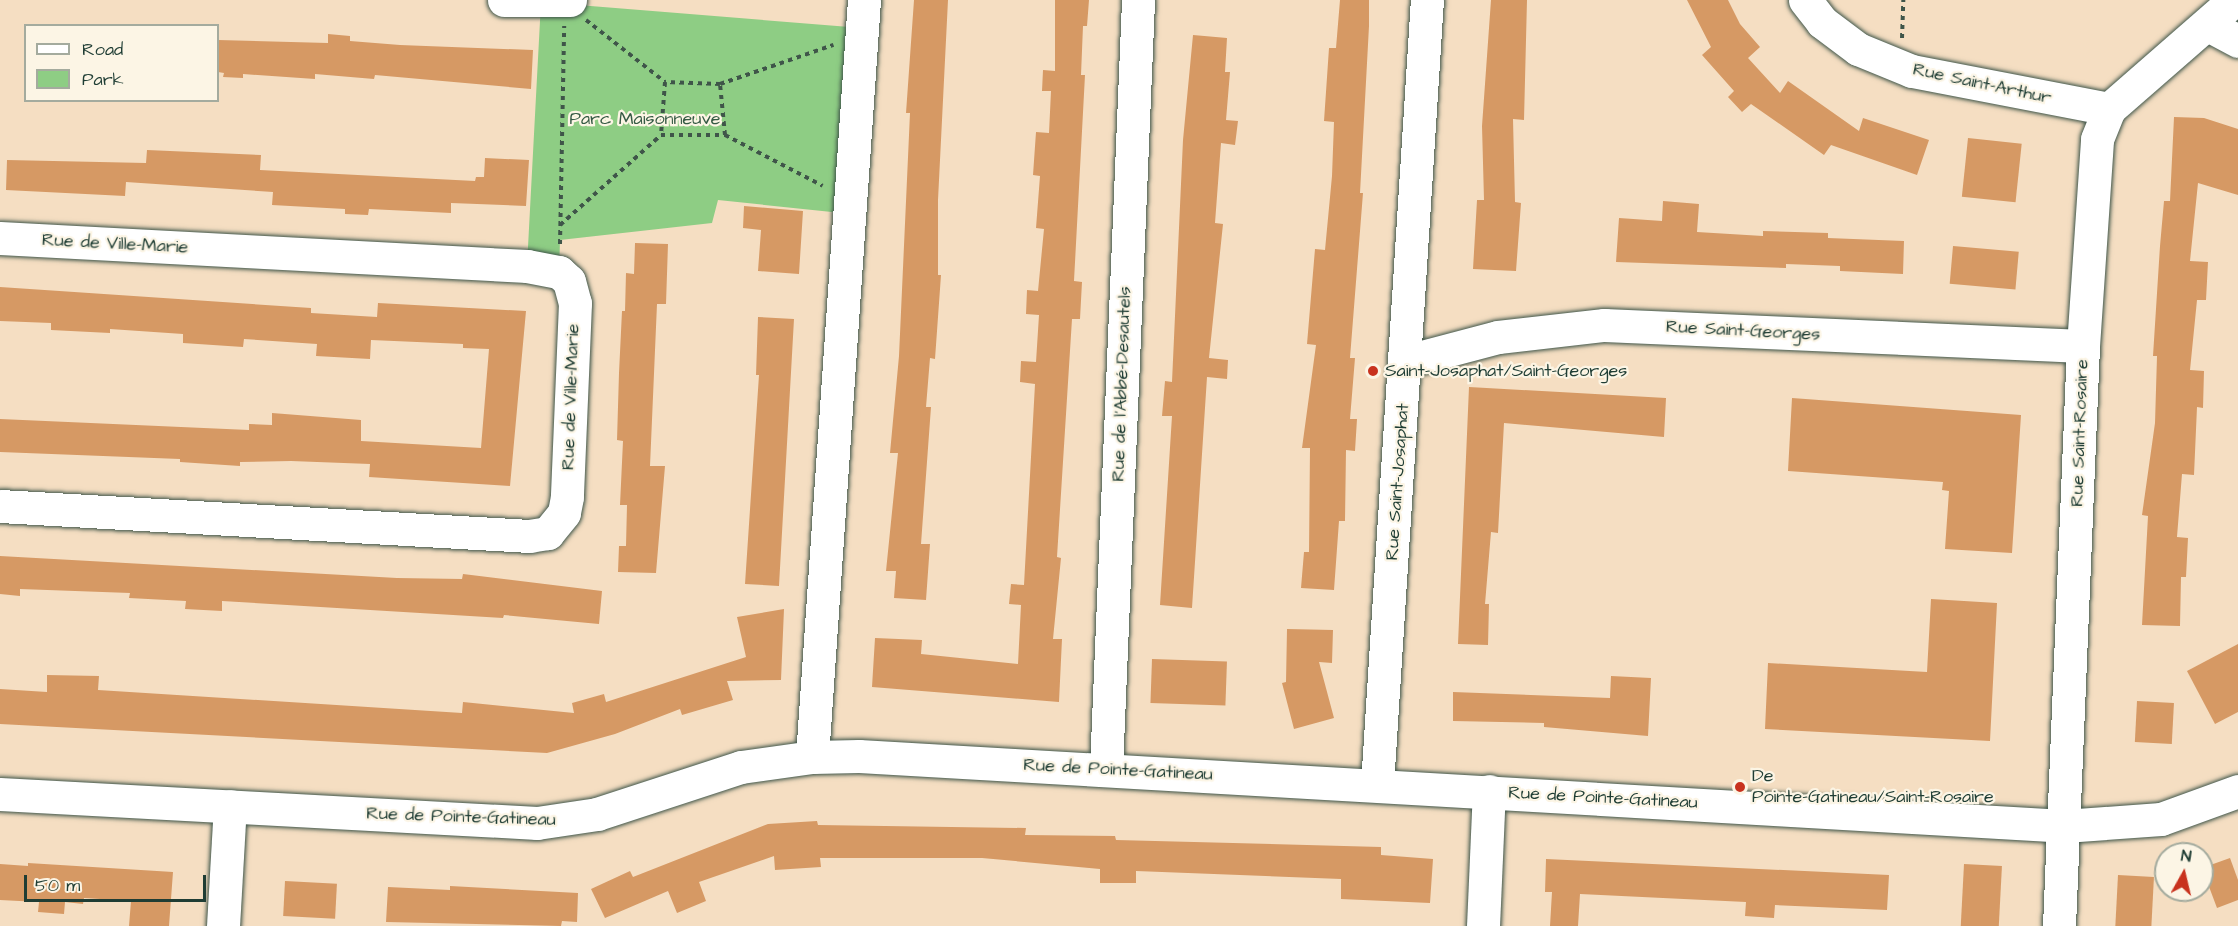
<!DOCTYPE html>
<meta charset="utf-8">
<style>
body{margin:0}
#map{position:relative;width:2238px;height:926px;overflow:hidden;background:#f5dec2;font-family:"Architects Daughter",sans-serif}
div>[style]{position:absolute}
.green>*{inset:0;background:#8ecd84}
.building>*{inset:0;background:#d69964;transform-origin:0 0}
.path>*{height:4px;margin-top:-2px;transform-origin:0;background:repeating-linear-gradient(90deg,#3f5549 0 4.5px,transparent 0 9px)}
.roads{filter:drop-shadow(0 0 2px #3f5549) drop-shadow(0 0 2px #3f5549)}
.minor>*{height:33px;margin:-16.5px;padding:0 16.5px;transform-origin:16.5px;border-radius:16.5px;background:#fff}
.dots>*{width:16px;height:16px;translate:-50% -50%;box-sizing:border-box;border:3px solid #fcf5e5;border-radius:50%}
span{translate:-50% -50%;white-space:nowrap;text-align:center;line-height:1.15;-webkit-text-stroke:4.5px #fcf5e5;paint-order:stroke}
.street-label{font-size:18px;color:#1f3d34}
.park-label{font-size:18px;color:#355a44}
.poi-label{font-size:18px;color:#1f3d34}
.left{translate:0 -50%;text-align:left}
.legend{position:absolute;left:24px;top:24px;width:195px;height:78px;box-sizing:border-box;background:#fcf5e5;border:2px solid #a4ab9e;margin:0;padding:8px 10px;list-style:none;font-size:18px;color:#1f3d34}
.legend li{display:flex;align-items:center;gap:12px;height:30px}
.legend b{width:30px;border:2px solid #a4ab9e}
.north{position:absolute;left:2154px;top:842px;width:60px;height:60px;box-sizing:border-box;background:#fcf5e5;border:2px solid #a4ab9e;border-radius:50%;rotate:8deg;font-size:16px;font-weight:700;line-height:24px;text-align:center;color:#1f3d34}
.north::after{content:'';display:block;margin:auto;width:21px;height:27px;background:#c8321e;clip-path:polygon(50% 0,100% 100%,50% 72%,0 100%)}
.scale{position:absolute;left:24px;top:875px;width:182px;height:27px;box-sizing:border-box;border:3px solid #1f3d34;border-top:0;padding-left:8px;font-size:18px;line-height:21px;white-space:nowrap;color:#1f3d34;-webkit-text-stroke:4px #fcf5e5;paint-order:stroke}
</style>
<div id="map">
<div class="green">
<i style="clip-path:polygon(541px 2px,862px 28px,851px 214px,718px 200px,712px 223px,560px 240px,559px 272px,527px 266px)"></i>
</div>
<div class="building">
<i style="clip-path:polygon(914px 0,948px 0,938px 200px,938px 275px,941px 275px,935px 359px,930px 358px,926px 407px,931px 407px,921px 544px,930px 544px,926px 600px,894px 598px,896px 571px,886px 571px,898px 453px,890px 453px,899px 356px,910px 113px,906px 113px)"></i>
<i style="clip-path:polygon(1055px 0,1089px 0,1087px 26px,1083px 26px,1081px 75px,1085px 75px,1074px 281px,1082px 282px,1080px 319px,1072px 319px,1057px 557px,1061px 558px,1053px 639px,1062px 639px,1059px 702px,872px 687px,875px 638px,922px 640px,921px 654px,1018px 664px,1021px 605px,1009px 604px,1011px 584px,1024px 585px,1035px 384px,1020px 382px,1021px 361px,1036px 362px,1039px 315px,1026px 314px,1027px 290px,1038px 291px,1044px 229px,1036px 228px,1040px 176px,1033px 175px,1036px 132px,1049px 133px,1051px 91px,1042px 91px,1043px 70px,1055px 71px)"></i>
<i style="clip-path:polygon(1340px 0,1369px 0,1369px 26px,1360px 193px,1363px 193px,1350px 358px,1355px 358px,1350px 419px,1357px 419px,1355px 451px,1346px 450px,1345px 521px,1339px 521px,1334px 590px,1301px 588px,1304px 552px,1309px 552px,1310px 448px,1302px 448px,1316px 345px,1307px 344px,1315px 249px,1325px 250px,1332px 176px,1334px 122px,1324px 121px,1329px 48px,1336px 48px)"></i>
<i style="clip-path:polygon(1491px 0,1527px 0,1524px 120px,1513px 119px,1515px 202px,1521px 203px,1516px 271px,1473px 269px,1477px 200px,1484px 200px,1482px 126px)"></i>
<i style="clip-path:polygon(1687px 0,1728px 0,1740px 24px,1760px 47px,1748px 58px,1780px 93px,1788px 81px,1859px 131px,1863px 118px,1929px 140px,1917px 175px,1831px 145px,1824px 155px,1751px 104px,1742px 112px,1728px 97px,1734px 91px,1702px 55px,1711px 47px)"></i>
<i style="clip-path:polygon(328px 34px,350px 36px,350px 41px,400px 45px,533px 50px,531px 89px,375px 75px,374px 79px,315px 74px,315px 79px,243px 74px,243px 78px,223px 77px,224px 73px,218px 72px,218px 40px,328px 43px)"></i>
<i style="clip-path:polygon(1193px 35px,1227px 38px,1225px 72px,1230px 72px,1226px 120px,1238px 121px,1235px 145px,1221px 143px,1215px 223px,1223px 224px,1209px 358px,1228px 360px,1227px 379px,1207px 377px,1192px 608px,1160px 605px,1172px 416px,1162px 416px,1165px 381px,1172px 382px,1183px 140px)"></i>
<i style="clip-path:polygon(2174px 117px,2204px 118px,2238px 129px,2238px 195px,2198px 183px,2190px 261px,2208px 262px,2206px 300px,2197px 300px,2190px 370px,2204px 371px,2203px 408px,2197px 407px,2194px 475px,2182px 474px,2177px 537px,2188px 538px,2186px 577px,2181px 577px,2180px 626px,2142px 625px,2148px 516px,2142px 515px,2155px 423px,2157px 356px,2153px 356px,2160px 246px,2164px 201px,2170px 201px)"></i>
<i style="left:1968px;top:138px;width:54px;height:59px;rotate:6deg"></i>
<i style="clip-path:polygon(147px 150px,261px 155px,260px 170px,475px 181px,476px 177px,484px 177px,485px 158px,529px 160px,526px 206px,451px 203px,451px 213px,369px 209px,368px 215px,345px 214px,345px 209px,272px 205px,273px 192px,126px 182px,125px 196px,6px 190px,7px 160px,146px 163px)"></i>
<i style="clip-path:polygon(1663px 201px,1699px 204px,1697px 232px,1763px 236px,1763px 231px,1828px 233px,1828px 238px,1904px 241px,1903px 274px,1840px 271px,1840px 266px,1786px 264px,1786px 268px,1616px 262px,1619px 218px,1662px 221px)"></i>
<i style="clip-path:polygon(744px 206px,803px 211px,799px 274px,758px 271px,761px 230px,743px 228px)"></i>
<i style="clip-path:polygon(635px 243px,668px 244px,666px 304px,657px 304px,650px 466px,665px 466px,656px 573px,618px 572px,619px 546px,626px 546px,627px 505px,620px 505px,623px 441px,617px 440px,619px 373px,622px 311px,625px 311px,626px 273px,634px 274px)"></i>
<i style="left:1953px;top:246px;width:66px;height:38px;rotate:5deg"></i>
<i style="clip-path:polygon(0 287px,311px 308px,311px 313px,377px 317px,378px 303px,526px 311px,510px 486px,369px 477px,370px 464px,291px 461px,240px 462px,240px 466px,180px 462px,180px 459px,0 452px,0 419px,249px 430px,249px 424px,272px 425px,272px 413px,361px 420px,361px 441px,481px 448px,489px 349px,463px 348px,463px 344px,371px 340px,370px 359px,316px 356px,317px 344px,244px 339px,243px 347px,183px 343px,183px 334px,110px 329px,110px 333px,51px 330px,51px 323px,0 321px)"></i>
<i style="clip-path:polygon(758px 317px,794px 319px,779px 586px,745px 584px,759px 375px,756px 375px)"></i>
<i style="clip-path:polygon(1469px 387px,1666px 398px,1664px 437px,1504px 423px,1498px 533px,1491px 532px,1485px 604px,1489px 604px,1488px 645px,1458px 644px)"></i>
<i style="clip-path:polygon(1792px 398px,2021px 415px,2012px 553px,1945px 549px,1949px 491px,1942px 490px,1943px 482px,1788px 471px)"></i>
<i style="clip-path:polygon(0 556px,397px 578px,462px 579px,463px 574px,602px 591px,599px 624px,504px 615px,503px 618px,222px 601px,222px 611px,185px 609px,186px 601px,129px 598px,130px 593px,20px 589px,20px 596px,0 594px)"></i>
<i style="clip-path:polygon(1931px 599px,1997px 603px,1990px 741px,1765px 729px,1768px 663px,1927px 672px)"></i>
<i style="clip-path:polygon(784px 609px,781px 680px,727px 681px,733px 700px,682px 715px,680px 709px,615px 734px,547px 753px,0 724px,0 689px,47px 692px,47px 675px,99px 676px,98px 690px,462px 713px,463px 702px,574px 713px,572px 703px,604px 694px,606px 702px,746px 657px,737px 617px)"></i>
<i style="clip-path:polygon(1287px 629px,1333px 630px,1332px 663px,1319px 662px,1334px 718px,1294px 729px,1282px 683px,1286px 682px)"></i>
<i style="clip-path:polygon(2238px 644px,2238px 712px,2215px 724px,2187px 671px)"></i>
<i style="left:1152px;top:659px;width:75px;height:44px;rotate:2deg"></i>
<i style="clip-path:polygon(1611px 676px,1651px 678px,1648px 736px,1544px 727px,1544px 723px,1453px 721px,1453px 692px,1610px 698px)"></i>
<i style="left:2137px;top:701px;width:37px;height:41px;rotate:3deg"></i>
<i style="clip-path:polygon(817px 821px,818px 825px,1026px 828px,1025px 835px,1115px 836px,1116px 840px,1381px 847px,1381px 855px,1433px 859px,1430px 903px,1341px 899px,1341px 879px,1136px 871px,1136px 883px,1100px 883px,1100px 869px,982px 858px,820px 858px,821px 867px,775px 870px,774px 856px,699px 882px,706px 901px,677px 913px,668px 891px,605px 918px,591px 889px,630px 871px,633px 877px,768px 824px)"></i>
<i style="clip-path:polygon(2230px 858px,2238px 880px,2238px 900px,2217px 908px,2202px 868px)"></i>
<i style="clip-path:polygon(1546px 859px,1889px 875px,1887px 910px,1775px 905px,1774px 918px,1745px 916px,1746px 902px,1580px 894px,1578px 926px,1550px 926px,1552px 892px,1545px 892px)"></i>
<i style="clip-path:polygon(28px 863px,173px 872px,169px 926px,129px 926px,131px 901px,84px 898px,83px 904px,65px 902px,64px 914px,38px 912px,39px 902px,0 900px,0 864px,28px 866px)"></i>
<i style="left:1964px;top:864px;width:38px;height:62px;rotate:3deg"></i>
<i style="left:2118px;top:875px;width:36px;height:51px;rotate:3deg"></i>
<i style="left:285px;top:881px;width:52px;height:35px;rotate:3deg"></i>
<i style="clip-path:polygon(450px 886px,578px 893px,577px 922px,562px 921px,561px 926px,386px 922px,388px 887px,450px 890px)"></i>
</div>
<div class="path">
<i style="left:586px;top:20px;width:100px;rotate:38.1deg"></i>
<i style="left:1902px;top:38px;width:38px;rotate:-88deg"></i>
<i style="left:720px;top:84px;width:120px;rotate:-19deg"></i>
<i style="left:725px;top:135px;width:110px;rotate:27.5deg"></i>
<i style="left:560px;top:225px;width:135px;rotate:-41.7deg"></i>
<i style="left:661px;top:135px;width:64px"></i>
<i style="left:725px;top:135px;width:51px;rotate:-95.6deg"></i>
<i style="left:720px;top:84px;width:55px;rotate:-177.9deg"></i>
<i style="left:665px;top:82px;width:53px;rotate:94.3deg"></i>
<i style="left:560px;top:244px;width:218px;rotate:-88.9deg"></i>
</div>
<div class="roads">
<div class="minor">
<i style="left:504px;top:0;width:66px"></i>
<i style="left:1805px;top:0;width:28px;rotate:52deg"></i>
<i style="left:1822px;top:22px;width:45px;rotate:36.9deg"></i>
<i style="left:1858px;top:49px;width:58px;rotate:22.2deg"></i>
<i style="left:1912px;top:71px;width:201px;rotate:10.9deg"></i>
<i style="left:2208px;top:25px;width:34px;rotate:28deg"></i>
<i style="left:0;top:238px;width:528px;rotate:3.04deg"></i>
<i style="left:527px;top:266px;width:33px;rotate:11deg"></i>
<i style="left:559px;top:272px;width:13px;rotate:42deg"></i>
<i style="left:569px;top:281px;width:23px;rotate:75deg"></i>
<i style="left:575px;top:303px;width:194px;rotate:92.4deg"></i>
<i style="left:567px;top:497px;width:16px;rotate:101deg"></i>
<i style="left:564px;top:513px;width:26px;rotate:129deg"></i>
<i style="left:548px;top:533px;width:18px;rotate:171deg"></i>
<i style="left:530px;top:536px;width:531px;rotate:-176.76deg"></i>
<i style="left:1407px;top:361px;width:94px;rotate:-14.8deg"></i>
<i style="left:1498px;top:337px;width:107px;rotate:-6.5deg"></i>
<i style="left:1604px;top:325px;width:479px;rotate:2.5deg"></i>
<i style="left:812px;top:757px;width:759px;rotate:-86.07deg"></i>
<i style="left:1106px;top:768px;width:769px;rotate:-87.61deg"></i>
<i style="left:1377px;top:785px;width:787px;rotate:-86.36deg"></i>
<i style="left:0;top:794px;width:538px;rotate:3.09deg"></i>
<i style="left:537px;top:823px;width:61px;rotate:-8.5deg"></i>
<i style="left:597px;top:814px;width:151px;rotate:-18.1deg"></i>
<i style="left:741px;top:767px;width:72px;rotate:-8deg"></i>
<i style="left:812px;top:757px;width:47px;rotate:-1.2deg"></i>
<i style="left:859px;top:756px;width:1207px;rotate:3.32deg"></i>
<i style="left:2064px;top:826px;width:97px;rotate:-4.1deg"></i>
<i style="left:2161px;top:819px;width:82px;rotate:-20deg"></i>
<i style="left:223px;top:926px;width:120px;rotate:-86.7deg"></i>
<i style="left:1483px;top:926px;width:135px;rotate:-87.5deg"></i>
<i style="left:2059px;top:926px;width:580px;rotate:-87.63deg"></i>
<i style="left:2083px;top:346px;width:207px;rotate:-86.1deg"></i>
<i style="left:2097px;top:139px;width:32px;rotate:-68deg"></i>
<i style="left:2109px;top:109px;width:166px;rotate:-41.1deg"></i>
</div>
</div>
<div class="dots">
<i style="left:1373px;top:371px;background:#c8321e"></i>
<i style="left:1740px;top:787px;background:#c8321e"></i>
</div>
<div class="street-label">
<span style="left:1982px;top:84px;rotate:12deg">Rue Saint-Arthur</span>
<span style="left:115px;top:244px;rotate:3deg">Rue de Ville-Marie</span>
<span style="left:1743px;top:331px;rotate:3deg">Rue Saint-Georges</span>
<span style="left:1122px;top:384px;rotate:-88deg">Rue de l'Abbé-Desautels</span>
<span style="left:571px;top:397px;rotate:-88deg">Rue de Ville-Marie</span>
<span style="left:2080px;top:433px;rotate:-88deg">Rue Saint-Rosaire</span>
<span style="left:1398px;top:482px;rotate:-86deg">Rue Saint-Josaphat</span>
<span style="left:1118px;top:770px;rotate:3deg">Rue de Pointe-Gatineau</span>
<span style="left:1603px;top:798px;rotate:3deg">Rue de Pointe-Gatineau</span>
<span style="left:461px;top:817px;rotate:2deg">Rue de Pointe-Gatineau</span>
</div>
<div class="park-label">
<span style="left:645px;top:119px">Parc Maisonneuve</span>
</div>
<div class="poi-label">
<span class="left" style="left:1385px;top:371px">Saint-Josaphat/Saint-Georges</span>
<span class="left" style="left:1752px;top:787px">De<br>Pointe-Gatineau/Saint-Rosaire</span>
</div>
<ul class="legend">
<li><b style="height:8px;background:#fff"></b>Road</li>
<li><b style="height:16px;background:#8ecd84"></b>Park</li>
</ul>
<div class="north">N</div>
<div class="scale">50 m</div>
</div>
